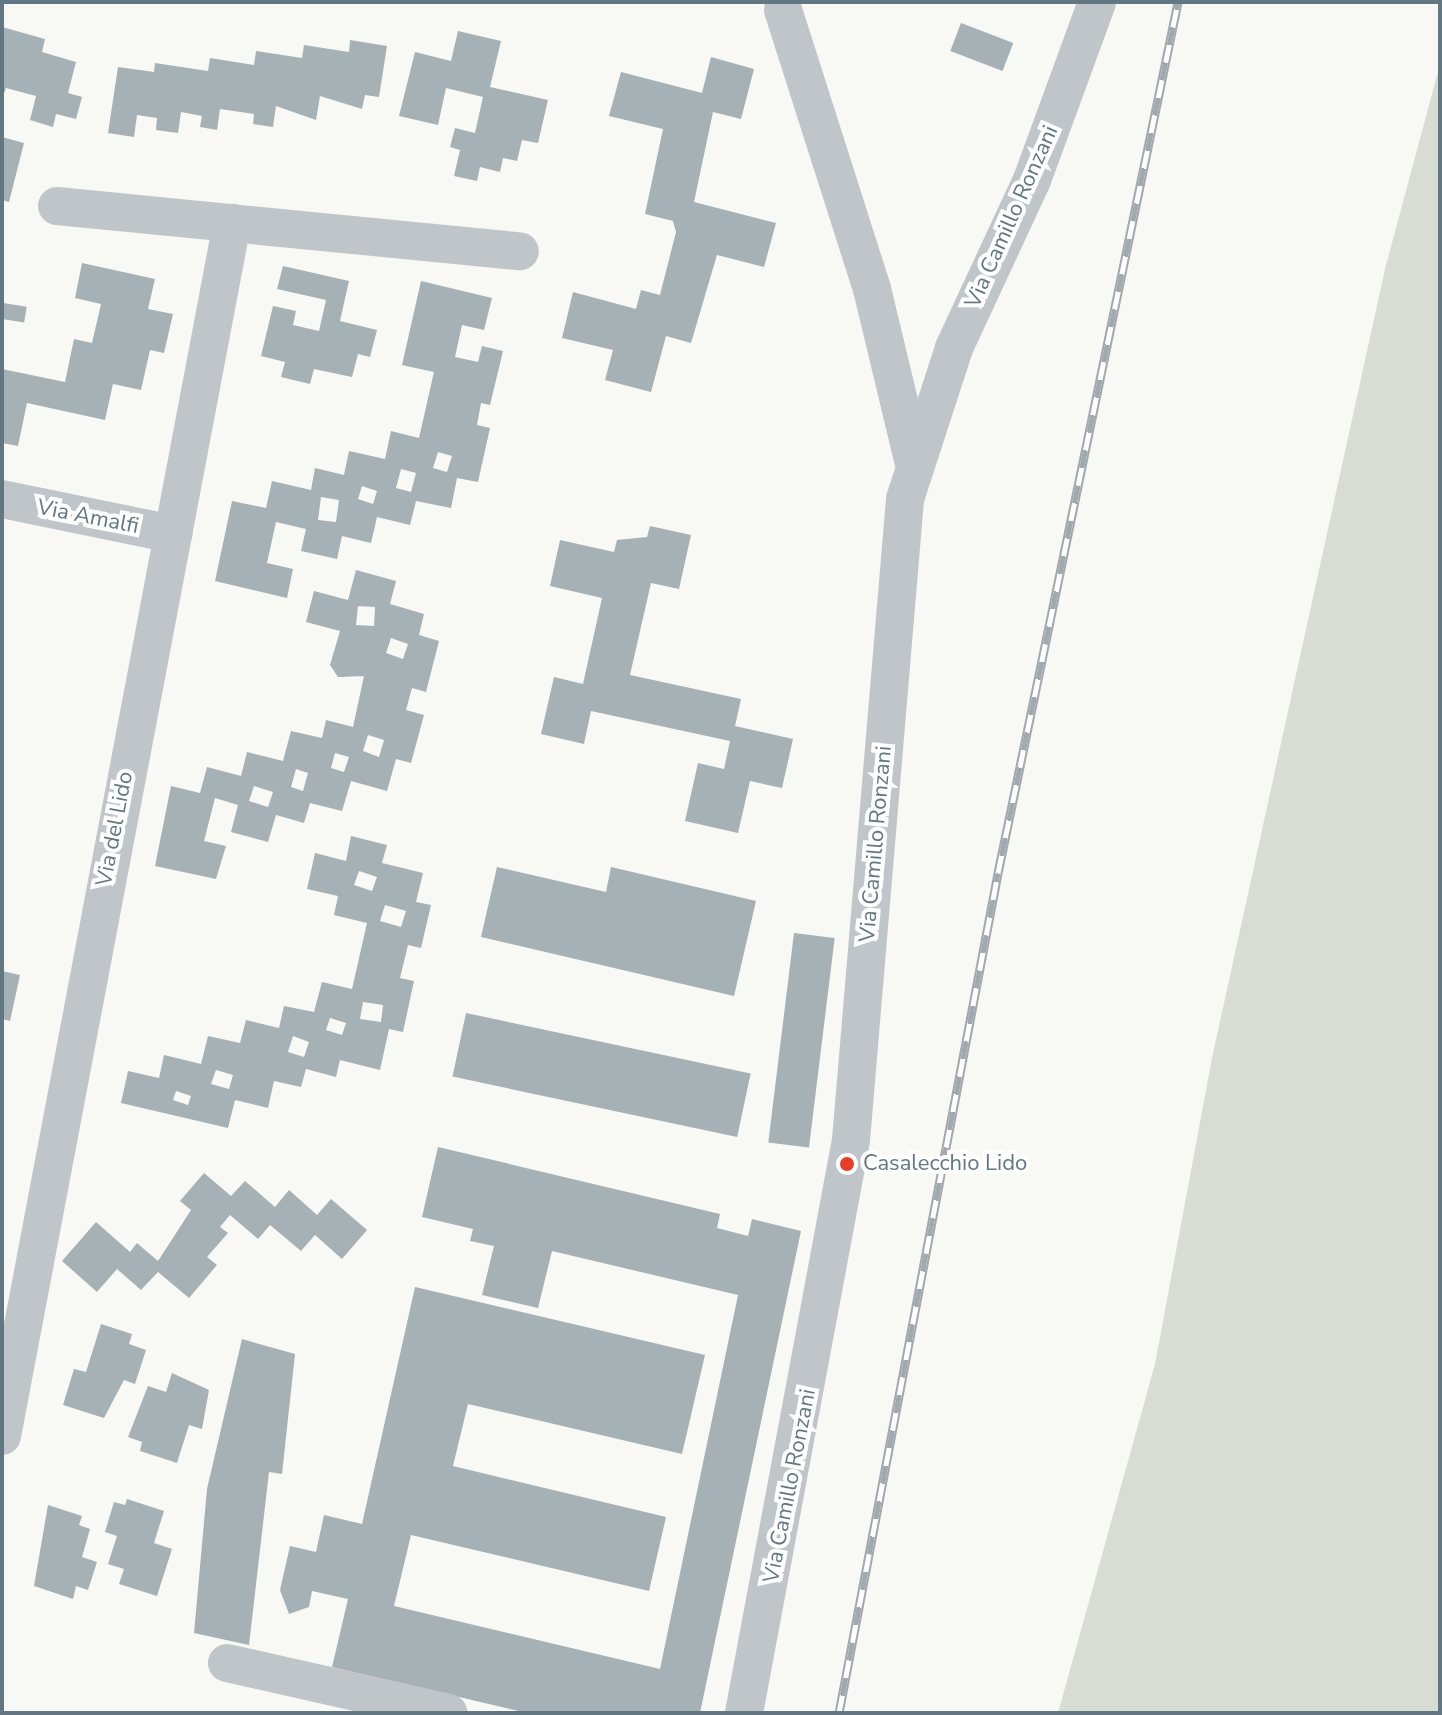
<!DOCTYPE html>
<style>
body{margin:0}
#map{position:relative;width:1442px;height:1715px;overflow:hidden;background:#f8f8f5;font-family:"Nunito Sans",sans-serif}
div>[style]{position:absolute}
.green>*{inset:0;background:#d8ddd4}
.building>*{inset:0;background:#a5b1b5;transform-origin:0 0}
.minor>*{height:38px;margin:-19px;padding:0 19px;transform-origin:19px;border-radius:19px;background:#bfc5c8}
.rail>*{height:9px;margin-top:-4.5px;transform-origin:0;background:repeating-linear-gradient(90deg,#fff 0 18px,#a0a9ae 0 36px);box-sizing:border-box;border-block:2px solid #a0a9ae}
.dots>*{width:22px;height:22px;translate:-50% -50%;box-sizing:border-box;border:4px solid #fff;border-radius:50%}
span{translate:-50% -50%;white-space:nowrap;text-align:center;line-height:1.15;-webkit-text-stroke:8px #fff;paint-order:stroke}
.street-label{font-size:22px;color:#627781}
.poi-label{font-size:22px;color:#627781}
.left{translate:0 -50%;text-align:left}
.frame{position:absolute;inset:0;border:4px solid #627781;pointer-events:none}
</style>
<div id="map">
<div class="green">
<i style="clip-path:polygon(1440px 64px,1440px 1713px,1058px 1713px,1155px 1364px,1212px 1058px,1385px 269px)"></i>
</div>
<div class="building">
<i style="left:961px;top:23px;width:56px;height:30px;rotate:21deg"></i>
<i style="clip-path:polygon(2px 27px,45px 39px,42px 52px,76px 62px,68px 93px,82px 97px,76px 119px,56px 114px,53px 127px,30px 120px,36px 96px,6px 88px,2px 99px)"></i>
<i style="clip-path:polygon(458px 31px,501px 41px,490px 87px,548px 100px,538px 143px,522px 140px,517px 161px,503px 158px,500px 172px,480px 167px,477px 181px,454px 176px,460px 150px,450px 147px,455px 128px,475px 133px,483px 97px,446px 88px,438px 125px,399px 116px,415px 52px,451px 61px)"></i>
<i style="clip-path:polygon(350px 40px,387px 46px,379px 97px,365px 95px,362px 109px,320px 96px,316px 120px,276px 106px,273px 127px,253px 124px,254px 114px,220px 109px,217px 130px,200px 127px,202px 116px,181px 112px,178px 133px,156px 130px,157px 118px,137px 115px,134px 137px,108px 133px,118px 67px,154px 72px,155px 63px,208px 71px,210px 58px,254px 65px,256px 51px,302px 58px,304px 45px,349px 52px)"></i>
<i style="clip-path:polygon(711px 57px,754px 69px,741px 119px,713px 112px,694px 202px,776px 223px,764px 267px,717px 255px,691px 343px,666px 336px,651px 392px,605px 380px,613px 350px,562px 338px,573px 292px,636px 309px,641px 290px,660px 295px,676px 232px,673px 221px,645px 214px,663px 129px,609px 116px,621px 72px,702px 93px)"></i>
<i style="clip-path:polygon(2px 137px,24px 143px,9px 202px,2px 200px)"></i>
<i style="clip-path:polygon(82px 263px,155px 279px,148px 309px,173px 314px,164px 353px,150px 350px,141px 390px,113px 384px,105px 420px,27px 403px,18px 446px,2px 443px,2px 369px,65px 382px,74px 339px,92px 343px,101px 304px,75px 298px)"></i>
<i style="clip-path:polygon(283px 266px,349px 281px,340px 321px,377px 330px,370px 357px,358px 354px,352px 377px,314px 369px,310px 384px,281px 377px,285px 362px,261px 356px,273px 306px,296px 311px,293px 325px,319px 331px,326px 300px,277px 289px)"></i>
<i style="clip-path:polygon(evenodd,421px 281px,492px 298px,484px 330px,462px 325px,455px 357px,478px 362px,482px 346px,503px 351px,490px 405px,481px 403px,477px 425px,490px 428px,478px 482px,457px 478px,451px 508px,416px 501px,410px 525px,377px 517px,371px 543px,342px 536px,337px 559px,301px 551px,306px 529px,276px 522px,267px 563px,293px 569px,287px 598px,215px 581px,232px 501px,266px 508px,272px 481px,311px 490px,315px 468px,344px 475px,349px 451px,385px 459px,391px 431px,419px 438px,434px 372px,402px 365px,421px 281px,438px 452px,452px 456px,447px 472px,433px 468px,438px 452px,421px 281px,401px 469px,416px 473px,411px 492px,396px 488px,401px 469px,421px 281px,362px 486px,377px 491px,373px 504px,358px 499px,362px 486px,421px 281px,321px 497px,339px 500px,336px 522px,318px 520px,321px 497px)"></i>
<i style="left:3px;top:303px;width:24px;height:16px;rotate:9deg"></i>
<i style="clip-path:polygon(650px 526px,691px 535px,679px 589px,651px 583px,630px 675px,741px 699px,735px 726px,793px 739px,782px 788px,750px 781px,738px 833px,685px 821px,698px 763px,724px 769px,730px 741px,591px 711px,584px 744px,541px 734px,554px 677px,583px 684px,602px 598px,550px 586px,560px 540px,614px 552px,617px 540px,647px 537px)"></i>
<i style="clip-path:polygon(evenodd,356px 570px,396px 581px,390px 604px,424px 614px,419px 635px,439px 641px,426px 692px,412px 688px,406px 710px,424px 715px,411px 763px,396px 759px,387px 791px,351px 781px,342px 811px,310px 803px,304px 823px,276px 815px,268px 842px,231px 832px,238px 805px,215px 798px,204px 841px,226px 846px,216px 879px,155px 866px,171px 786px,200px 793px,207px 767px,241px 776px,247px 752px,283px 761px,291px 731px,322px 738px,326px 720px,353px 727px,364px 676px,338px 677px,330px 665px,340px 631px,306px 622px,314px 591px,348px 600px,356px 570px,358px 606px,375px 607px,374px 626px,356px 625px,358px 606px,356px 570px,391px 638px,408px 644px,403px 659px,386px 653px,391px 638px,356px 570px,368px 735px,384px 740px,379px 757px,363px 751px,368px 735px,356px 570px,335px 753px,349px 757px,344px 772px,331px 768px,335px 753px,356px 570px,296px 769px,308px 773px,303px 791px,291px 787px,296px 769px,356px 570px,254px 786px,273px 792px,268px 807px,249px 801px,254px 786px)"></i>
<i style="clip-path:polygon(evenodd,351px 836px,387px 845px,382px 863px,423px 873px,416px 902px,431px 905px,421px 948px,408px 945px,400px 978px,414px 981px,403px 1032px,389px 1029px,380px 1070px,340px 1060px,336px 1077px,306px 1069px,301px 1087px,274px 1081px,268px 1108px,235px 1100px,228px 1128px,121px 1103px,128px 1071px,159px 1078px,164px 1055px,201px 1064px,208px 1036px,240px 1043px,246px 1020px,279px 1028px,284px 1006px,314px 1012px,322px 982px,352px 989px,367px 923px,334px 915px,338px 896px,307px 889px,315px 853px,346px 861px,351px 836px,359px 871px,377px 877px,372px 891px,354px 885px,359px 871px,351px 836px,385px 905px,406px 911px,401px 927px,380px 921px,385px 905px,351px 836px,363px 1002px,383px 1005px,381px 1022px,360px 1019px,363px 1002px,351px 836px,330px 1018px,346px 1023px,342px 1035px,326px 1030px,330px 1018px,351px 836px,293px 1036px,309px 1042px,304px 1057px,288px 1052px,293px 1036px,351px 836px,216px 1070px,233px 1075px,229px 1089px,211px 1084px,216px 1070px,351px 836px,176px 1091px,191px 1096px,188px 1105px,173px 1100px,176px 1091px)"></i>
<i style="clip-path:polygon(497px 867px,606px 892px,611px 867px,756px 901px,734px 996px,481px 937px)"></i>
<i style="left:794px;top:933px;width:41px;height:211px;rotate:7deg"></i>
<i style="clip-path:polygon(2px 971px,20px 975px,10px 1021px,2px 1019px)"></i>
<i style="left:466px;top:1013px;width:291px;height:65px;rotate:12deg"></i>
<i style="clip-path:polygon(438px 1147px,720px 1214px,717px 1228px,748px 1236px,752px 1219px,801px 1231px,700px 1713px,527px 1713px,332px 1667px,348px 1599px,312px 1591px,309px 1607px,289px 1614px,280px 1590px,290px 1546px,316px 1552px,324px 1515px,362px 1524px,415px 1287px,705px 1355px,682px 1454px,468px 1404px,453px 1466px,666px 1517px,649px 1591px,411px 1535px,394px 1606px,660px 1669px,738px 1295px,552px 1251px,538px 1308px,482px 1295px,494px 1246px,470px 1241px,473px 1229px,422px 1217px)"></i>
<i style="clip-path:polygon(204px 1173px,231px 1196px,245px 1181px,275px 1207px,289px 1190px,317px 1215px,331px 1199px,367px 1230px,342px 1259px,315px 1235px,301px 1251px,270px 1225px,258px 1239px,230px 1215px,220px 1227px,228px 1233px,207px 1257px,217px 1265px,189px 1298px,158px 1272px,141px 1290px,117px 1269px,97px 1292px,62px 1261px,96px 1222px,130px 1252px,137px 1243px,158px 1261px,191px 1210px,180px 1201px)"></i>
<i style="clip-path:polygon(101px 1324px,132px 1334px,129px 1344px,146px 1350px,135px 1384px,124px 1380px,104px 1418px,63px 1405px,74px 1369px,86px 1372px)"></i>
<i style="clip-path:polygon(242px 1339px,295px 1354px,282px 1474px,269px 1472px,249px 1645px,194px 1633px,207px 1489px)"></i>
<i style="clip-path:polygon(172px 1373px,209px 1390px,202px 1429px,189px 1425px,177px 1463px,140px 1451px,142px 1442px,128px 1437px,148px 1386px,166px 1392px)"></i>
<i style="clip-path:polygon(127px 1499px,164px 1511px,154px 1543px,172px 1549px,157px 1596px,119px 1584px,124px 1569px,108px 1564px,117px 1536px,105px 1532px,114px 1502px,125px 1505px)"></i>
<i style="clip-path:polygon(48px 1505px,82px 1516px,79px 1525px,90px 1529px,82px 1557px,97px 1562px,88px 1590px,76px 1586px,73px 1599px,34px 1586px)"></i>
</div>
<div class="minor">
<i style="left:783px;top:10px;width:293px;rotate:72.3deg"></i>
<i style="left:872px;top:289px;width:184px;rotate:76.5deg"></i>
<i style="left:57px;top:206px;width:465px;rotate:5.6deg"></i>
<i style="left:2px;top:499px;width:175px;rotate:11.6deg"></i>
<i style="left:2px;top:1436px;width:1235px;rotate:-79.26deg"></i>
<i style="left:227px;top:1663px;width:227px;rotate:12.7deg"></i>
<i style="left:744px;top:1713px;width:583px;rotate:-79.42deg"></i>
<i style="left:851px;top:1140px;width:643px;rotate:-85.18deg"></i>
<i style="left:905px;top:499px;width:159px;rotate:-72deg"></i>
<i style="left:954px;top:348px;width:185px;rotate:-65.1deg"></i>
<i style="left:1032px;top:180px;width:189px;rotate:-69.9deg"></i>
</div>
<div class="rail">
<i style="left:839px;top:1713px;width:855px;rotate:-79.28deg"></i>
<i style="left:998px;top:873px;width:889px;rotate:-78.32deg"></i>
</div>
<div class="dots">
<i style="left:847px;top:1164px;background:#e73e26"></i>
</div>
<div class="street-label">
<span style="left:1012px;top:217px;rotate:-66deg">Via Camillo Ronzani</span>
<span style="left:88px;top:517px;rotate:11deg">Via Amalfi</span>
<span style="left:115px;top:829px;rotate:-79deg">Via del Lido</span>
<span style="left:876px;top:844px;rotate:-85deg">Via Camillo Ronzani</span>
<span style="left:790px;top:1486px;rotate:-79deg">Via Camillo Ronzani</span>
</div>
<div class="poi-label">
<span class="left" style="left:863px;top:1164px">Casalecchio Lido</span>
</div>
<div class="frame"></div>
</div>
